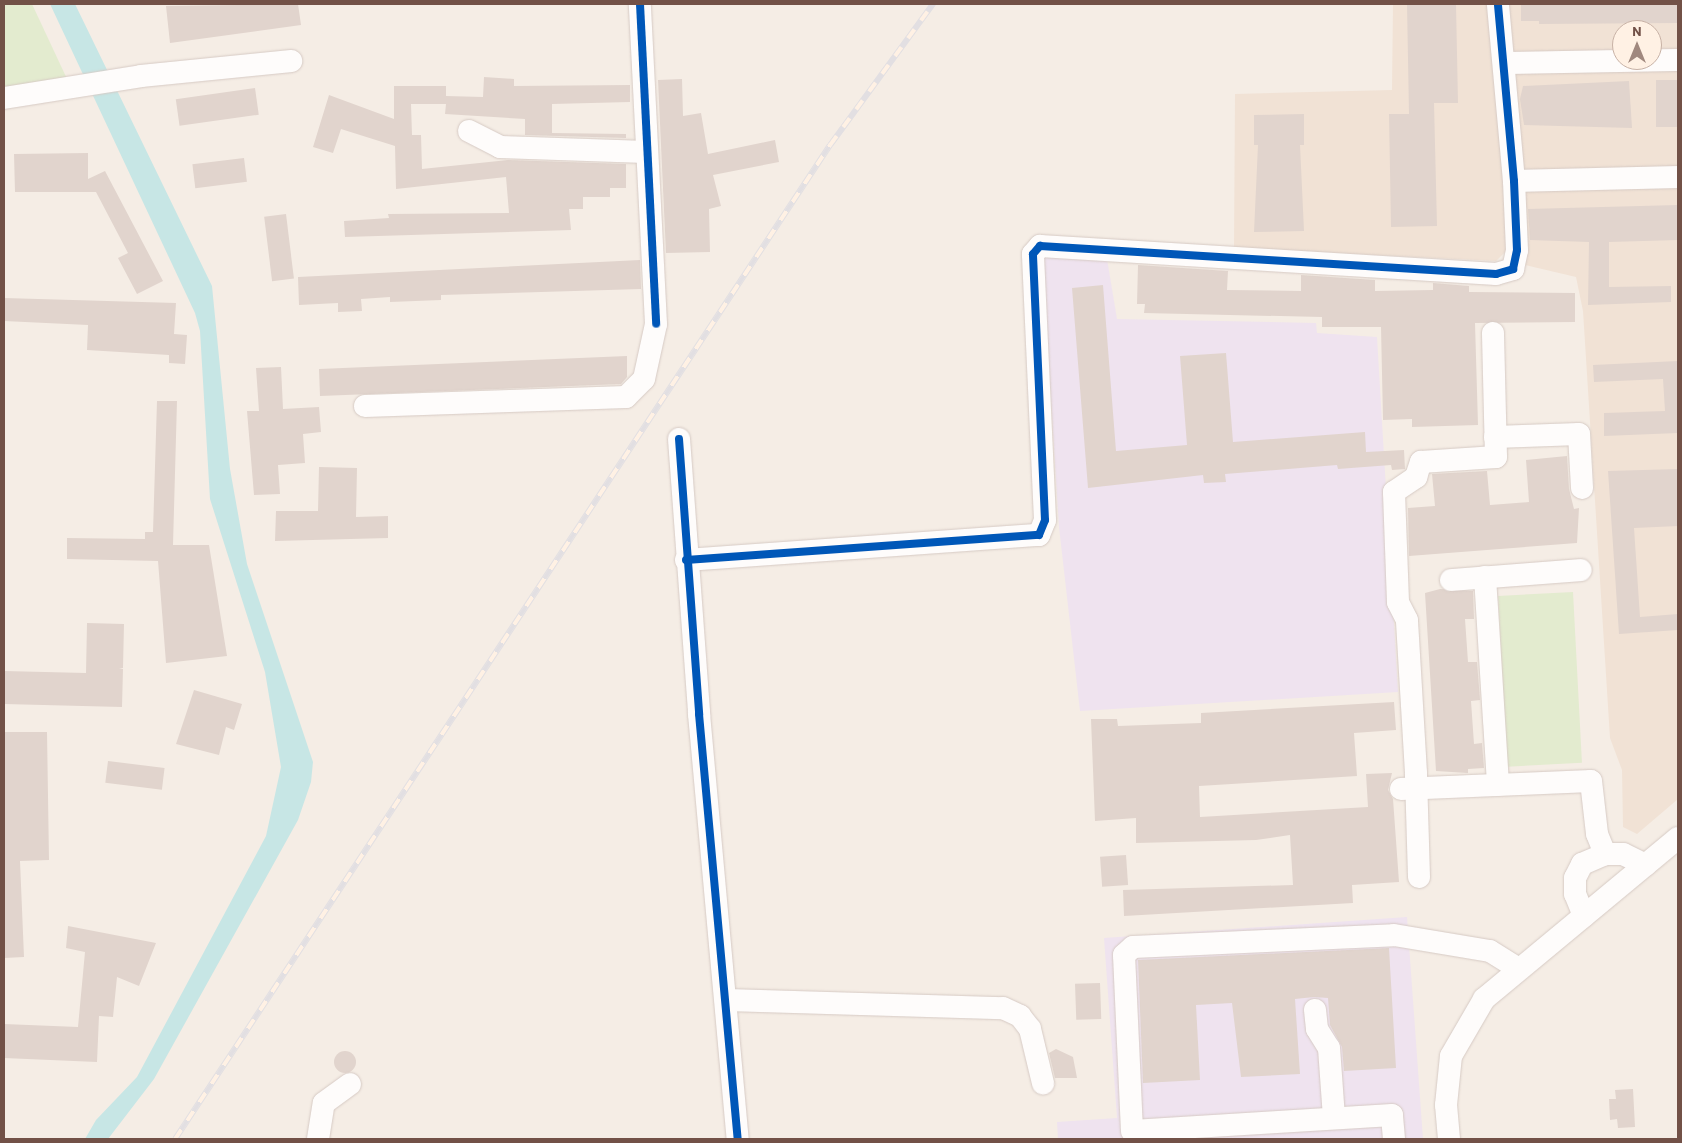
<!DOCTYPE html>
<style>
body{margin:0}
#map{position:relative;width:1682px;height:1143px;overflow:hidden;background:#f5ede5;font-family:Barlow,sans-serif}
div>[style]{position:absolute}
.residential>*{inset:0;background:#f1e2d5}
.education>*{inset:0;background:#efe3ef}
.green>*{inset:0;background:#e3ebcf;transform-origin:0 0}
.water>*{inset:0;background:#c7e6e5}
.building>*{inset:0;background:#e1d4cd;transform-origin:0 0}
.round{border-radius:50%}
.roads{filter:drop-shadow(0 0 1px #d6cac4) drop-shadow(0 0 1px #d6cac4)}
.minor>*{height:22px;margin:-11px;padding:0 11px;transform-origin:11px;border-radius:11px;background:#fefcfb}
.rail>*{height:5.5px;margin-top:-2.75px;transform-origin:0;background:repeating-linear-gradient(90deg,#fff1e4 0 11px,#e2dfe2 0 22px);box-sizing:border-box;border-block:1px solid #e2dfe2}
.cycleway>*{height:8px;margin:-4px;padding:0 4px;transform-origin:4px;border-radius:4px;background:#0057b8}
span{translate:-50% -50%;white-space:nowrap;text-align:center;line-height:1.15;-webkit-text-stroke:4px #fff1e4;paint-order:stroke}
.frame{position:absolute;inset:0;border:5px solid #725147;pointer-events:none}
.north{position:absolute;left:1612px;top:20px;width:50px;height:50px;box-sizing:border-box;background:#fff1e4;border:1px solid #c7b1a5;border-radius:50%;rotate:0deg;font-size:14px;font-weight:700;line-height:20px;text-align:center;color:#725147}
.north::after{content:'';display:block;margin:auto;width:18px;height:22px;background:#a0887e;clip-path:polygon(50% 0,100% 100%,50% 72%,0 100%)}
</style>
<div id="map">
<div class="residential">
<i style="clip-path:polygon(1393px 4px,1491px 4px,1507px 250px,1496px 261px,1234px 248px,1235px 94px,1392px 90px)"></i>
<i style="clip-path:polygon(evenodd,1506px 4px,1678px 4px,1678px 799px,1637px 834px,1623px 827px,1622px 770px,1610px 738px,1583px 311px,1576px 277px,1525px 265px,1506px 4px,1622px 30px,1652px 30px,1652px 60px,1622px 60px,1622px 30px)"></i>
</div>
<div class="education">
<i style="clip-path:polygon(1042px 257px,1107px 259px,1117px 319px,1316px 323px,1317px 333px,1377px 337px,1398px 692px,1080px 711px,1059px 527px)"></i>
<i style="clip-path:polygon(1407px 917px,1423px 1139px,1058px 1139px,1057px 1122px,1117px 1118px,1104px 938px)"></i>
</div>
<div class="green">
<i style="clip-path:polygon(4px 4px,32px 4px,68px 81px,4px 90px)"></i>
<i style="left:1573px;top:592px;width:171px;height:75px;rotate:87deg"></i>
</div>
<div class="water">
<i style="clip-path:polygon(50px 4px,75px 4px,212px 286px,230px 469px,247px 564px,313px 762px,311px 782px,298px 820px,154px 1079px,108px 1139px,85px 1139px,96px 1120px,137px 1077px,266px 836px,281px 767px,265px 672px,210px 499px,200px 331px,195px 313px)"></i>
</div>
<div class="building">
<i style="clip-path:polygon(298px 4px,301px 25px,170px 43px,166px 6px)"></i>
<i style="clip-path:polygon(1407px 4px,1456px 4px,1458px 103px,1434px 103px,1437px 226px,1391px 227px,1389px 114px,1409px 114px)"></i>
<i style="clip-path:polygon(1521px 4px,1678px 4px,1678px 23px,1539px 24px,1539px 21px,1521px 21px)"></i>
<i style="clip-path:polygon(484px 77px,514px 79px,514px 86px,630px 85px,630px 102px,552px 104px,552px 133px,626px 134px,626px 138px,525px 135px,525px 119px,445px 114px,446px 104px,411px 104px,412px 135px,421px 135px,422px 169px,508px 160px,626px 164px,626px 188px,610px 188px,610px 197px,583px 197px,583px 209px,569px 209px,571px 230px,345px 237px,344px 221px,389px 218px,388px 214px,509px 213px,506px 177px,396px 189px,395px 146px,341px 129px,333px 153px,313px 147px,329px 95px,394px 119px,394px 86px,446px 86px,446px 96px,483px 97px)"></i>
<i style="clip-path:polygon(682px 79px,683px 116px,701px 113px,708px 154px,775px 140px,779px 162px,713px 175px,721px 206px,709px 209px,710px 252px,666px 253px,658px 80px)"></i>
<i style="left:1678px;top:80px;width:47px;height:22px;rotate:90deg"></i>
<i style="clip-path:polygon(1629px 81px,1632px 128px,1524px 125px,1520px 99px,1523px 86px)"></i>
<i style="left:255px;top:88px;width:27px;height:80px;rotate:82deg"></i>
<i style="clip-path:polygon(1304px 114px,1304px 145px,1300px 145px,1304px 231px,1254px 232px,1258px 145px,1254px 145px,1254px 115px)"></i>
<i style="clip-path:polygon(88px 153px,88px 179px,105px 171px,163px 281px,137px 294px,118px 258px,128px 253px,96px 192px,15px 192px,14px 154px)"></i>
<i style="left:244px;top:158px;width:24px;height:52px;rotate:83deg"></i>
<i style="clip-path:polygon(1678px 205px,1678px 240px,1609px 242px,1609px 287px,1671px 286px,1671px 302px,1588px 305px,1589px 242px,1530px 240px,1528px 209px)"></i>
<i style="left:286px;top:214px;width:65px;height:22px;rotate:83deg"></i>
<i style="clip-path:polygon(640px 260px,641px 289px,441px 295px,441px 300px,390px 302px,390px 297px,361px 299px,362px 311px,338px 312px,338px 303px,299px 305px,298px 277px)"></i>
<i style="clip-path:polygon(1138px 265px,1228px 271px,1227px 290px,1301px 291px,1301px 275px,1375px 280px,1375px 291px,1433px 290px,1433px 283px,1469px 286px,1469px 292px,1575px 293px,1575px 322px,1475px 323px,1478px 425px,1412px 427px,1412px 419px,1383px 420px,1381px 327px,1322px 327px,1322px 317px,1144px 313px,1145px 304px,1137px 304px)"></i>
<i style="clip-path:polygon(1103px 285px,1116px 451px,1187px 445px,1180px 356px,1226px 353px,1233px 442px,1365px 432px,1366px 452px,1404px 450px,1405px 469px,1392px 470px,1391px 465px,1338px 469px,1337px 465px,1225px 474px,1226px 482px,1204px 483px,1203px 475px,1088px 488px,1072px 288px)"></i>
<i style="clip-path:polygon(4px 298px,176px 303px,174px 334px,187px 335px,185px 364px,169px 363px,169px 355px,87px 350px,88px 325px,4px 321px)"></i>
<i style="clip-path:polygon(627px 356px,627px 377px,621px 384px,320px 396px,319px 369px)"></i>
<i style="clip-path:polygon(1678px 361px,1678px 433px,1604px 436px,1604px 413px,1665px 411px,1663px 379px,1594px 382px,1593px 365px)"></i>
<i style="clip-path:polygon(281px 367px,283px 409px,319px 407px,321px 432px,303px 434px,305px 463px,278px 465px,280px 494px,254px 495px,247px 411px,259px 411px,256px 368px)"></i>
<i style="clip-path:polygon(157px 401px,177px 401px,173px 545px,209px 545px,227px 656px,166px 663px,158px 561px,67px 559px,67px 538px,145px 539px,145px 532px,153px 532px)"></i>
<i style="clip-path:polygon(1567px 456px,1569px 489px,1574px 509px,1579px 508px,1577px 543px,1409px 556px,1408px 508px,1435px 506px,1432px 474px,1487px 471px,1490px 505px,1529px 502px,1526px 460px)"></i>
<i style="clip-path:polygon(319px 467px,357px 468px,356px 517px,388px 516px,388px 538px,275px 541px,276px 511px,318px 511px)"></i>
<i style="clip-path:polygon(1678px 469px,1678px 526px,1634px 528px,1640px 617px,1678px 614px,1678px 630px,1619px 634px,1608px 471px)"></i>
<i style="clip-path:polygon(1440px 589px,1473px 591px,1474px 619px,1465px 619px,1468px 662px,1477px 662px,1480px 700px,1471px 701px,1474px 744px,1482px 743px,1484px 768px,1468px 769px,1468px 773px,1436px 771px,1425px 593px)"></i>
<i style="clip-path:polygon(87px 623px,124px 624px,123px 668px,119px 668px,123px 669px,122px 707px,4px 704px,4px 671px,86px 673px)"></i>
<i style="clip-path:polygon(194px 690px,242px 704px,234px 730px,226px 727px,219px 755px,176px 744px)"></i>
<i style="clip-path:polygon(1394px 702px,1396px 730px,1354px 733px,1357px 776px,1199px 786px,1200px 817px,1368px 807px,1366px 774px,1392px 773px,1388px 790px,1393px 799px,1399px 882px,1352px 885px,1353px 903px,1124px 916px,1123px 890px,1293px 885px,1290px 835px,1256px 840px,1136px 843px,1136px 818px,1095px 821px,1091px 719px,1117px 719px,1118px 726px,1201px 723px,1201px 713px)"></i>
<i style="clip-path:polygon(4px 732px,47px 732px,49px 860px,20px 861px,24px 957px,4px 958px)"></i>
<i style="left:108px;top:761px;width:57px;height:22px;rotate:7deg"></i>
<i style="left:1126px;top:855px;width:30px;height:26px;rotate:86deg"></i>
<i style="clip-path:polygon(68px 926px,156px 943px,139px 986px,117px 977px,113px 1017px,99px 1016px,97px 1062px,4px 1058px,4px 1024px,78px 1027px,85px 952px,66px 948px)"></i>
<i style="clip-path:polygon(1389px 948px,1396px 1068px,1344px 1071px,1342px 1047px,1330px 1025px,1328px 998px,1314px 997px,1295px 999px,1300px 1074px,1241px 1077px,1232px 1003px,1196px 1005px,1200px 1080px,1143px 1083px,1138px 960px)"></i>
<i style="left:1100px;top:983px;width:36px;height:25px;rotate:88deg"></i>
<i style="clip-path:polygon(1056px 1049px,1073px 1057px,1077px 1078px,1055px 1078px,1049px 1053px)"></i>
<i class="round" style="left:334px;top:1051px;width:22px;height:22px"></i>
<i style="clip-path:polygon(1633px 1089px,1635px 1127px,1618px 1128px,1617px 1119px,1610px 1120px,1609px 1099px,1616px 1099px,1615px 1090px)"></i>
</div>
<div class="roads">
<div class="minor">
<i style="left:1505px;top:63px;width:173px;rotate:-1deg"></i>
<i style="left:4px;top:98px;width:139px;rotate:-9.1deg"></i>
<i style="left:141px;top:76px;width:151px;rotate:-5.7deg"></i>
<i style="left:469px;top:131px;width:35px;rotate:27deg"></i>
<i style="left:500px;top:147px;width:146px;rotate:2deg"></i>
<i style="left:1514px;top:181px;width:164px;rotate:-1.4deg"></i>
<i style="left:365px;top:406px;width:261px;rotate:-2deg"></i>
<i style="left:626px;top:397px;width:25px;rotate:-45deg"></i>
<i style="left:644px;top:379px;width:56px;rotate:-77.7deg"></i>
<i style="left:656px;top:324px;width:320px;rotate:-92.9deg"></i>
<i style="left:1495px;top:437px;width:84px;rotate:-2deg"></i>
<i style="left:1579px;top:434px;width:54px;rotate:86.8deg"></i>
<i style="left:679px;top:439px;width:276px;rotate:85.8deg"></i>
<i style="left:699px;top:714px;width:427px;rotate:84.8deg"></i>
<i style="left:686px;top:560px;width:354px;rotate:-4.1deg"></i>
<i style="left:1039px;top:535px;width:16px;rotate:-68deg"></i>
<i style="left:1045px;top:520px;width:266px;rotate:-92.6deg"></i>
<i style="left:1033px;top:254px;width:11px;rotate:-49deg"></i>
<i style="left:1040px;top:246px;width:457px;rotate:3.5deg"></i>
<i style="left:1496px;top:274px;width:18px;rotate:-16deg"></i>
<i style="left:1513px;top:269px;width:19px;rotate:-78deg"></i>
<i style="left:1517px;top:250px;width:69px;rotate:-92.5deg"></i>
<i style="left:1514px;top:181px;width:178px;rotate:-95.2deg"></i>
<i style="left:1485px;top:577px;width:208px;rotate:86.4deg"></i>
<i style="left:1451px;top:580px;width:130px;rotate:-4.4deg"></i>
<i style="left:1401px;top:789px;width:190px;rotate:-2.4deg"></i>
<i style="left:1591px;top:781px;width:53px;rotate:83.5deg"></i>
<i style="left:1597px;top:834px;width:22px;rotate:68deg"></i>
<i style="left:1419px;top:877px;width:104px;rotate:-91.7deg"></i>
<i style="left:1416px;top:773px;width:153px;rotate:-93.4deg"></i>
<i style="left:1407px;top:620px;width:20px;rotate:-117deg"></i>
<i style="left:1398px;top:602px;width:110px;rotate:-92.1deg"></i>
<i style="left:1394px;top:492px;width:27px;rotate:-34deg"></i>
<i style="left:1416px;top:477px;width:16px;rotate:-72deg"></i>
<i style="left:1421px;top:462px;width:75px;rotate:-3.8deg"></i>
<i style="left:1496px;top:457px;width:124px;rotate:-91.4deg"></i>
<i style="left:1584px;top:916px;width:24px;rotate:-112deg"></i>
<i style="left:1575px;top:894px;width:16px;rotate:-90deg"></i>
<i style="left:1575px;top:878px;width:16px;rotate:-63deg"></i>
<i style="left:1582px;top:864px;width:25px;rotate:-23deg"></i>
<i style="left:1605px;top:854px;width:18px"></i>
<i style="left:1623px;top:854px;width:25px;rotate:26deg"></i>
<i style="left:727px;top:1000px;width:276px;rotate:1.7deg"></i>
<i style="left:1003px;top:1008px;width:19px;rotate:25deg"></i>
<i style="left:1020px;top:1016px;width:16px;rotate:52deg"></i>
<i style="left:1030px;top:1029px;width:56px;rotate:76.5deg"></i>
<i style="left:1315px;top:1010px;width:19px;rotate:84deg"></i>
<i style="left:1317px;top:1029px;width:22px;rotate:58deg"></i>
<i style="left:1329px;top:1048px;width:70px;rotate:85.9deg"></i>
<i style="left:318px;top:1139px;width:36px;rotate:-81deg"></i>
<i style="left:324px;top:1103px;width:32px;rotate:-36deg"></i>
<i style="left:1394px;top:1139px;width:24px;rotate:-95deg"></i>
<i style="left:1392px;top:1115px;width:260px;rotate:176.5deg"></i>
<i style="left:1132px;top:1131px;width:176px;rotate:-92.6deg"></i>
<i style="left:1124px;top:955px;width:12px;rotate:-42deg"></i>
<i style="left:1133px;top:947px;width:261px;rotate:-2.6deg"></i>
<i style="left:1394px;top:935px;width:97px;rotate:9.5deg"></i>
<i style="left:1490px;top:951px;width:34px;rotate:32deg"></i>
<i style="left:1449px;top:1139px;width:34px;rotate:-95deg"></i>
<i style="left:1446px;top:1105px;width:49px;rotate:-84.2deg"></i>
<i style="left:1451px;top:1056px;width:66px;rotate:-59.9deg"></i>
<i style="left:1484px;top:999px;width:252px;rotate:-39.7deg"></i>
</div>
</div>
<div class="rail">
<i style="left:175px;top:1139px;width:1190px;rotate:-56.62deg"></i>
<i style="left:830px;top:145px;width:175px;rotate:-53.9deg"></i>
</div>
<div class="cycleway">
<i style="left:640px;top:4px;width:320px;rotate:87.1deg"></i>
<i style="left:679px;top:439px;width:276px;rotate:85.8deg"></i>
<i style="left:699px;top:714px;width:427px;rotate:84.8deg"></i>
<i style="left:686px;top:560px;width:354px;rotate:-4.1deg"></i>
<i style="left:1039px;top:535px;width:16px;rotate:-68deg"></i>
<i style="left:1045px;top:520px;width:266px;rotate:-92.6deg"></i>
<i style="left:1033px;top:254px;width:11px;rotate:-49deg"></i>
<i style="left:1040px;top:246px;width:457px;rotate:3.5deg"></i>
<i style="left:1496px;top:274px;width:18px;rotate:-16deg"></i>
<i style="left:1513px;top:269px;width:19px;rotate:-78deg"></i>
<i style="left:1517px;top:250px;width:69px;rotate:-92.5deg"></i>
<i style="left:1514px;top:181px;width:178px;rotate:-95.2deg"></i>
</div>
<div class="frame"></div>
<div class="north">N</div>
</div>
